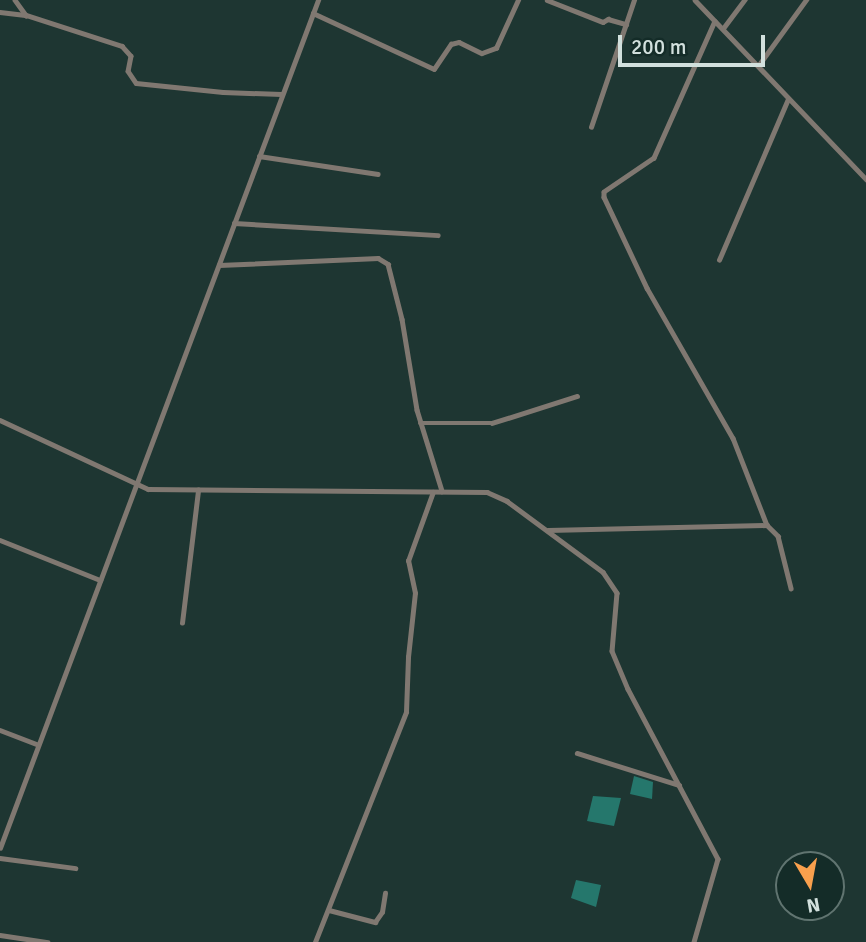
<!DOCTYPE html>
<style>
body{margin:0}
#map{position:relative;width:866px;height:942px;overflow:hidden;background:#1e3632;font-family:Signika,sans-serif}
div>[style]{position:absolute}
.forest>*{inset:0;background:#25776c}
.minor>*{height:4.5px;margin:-2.25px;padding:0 2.25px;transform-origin:2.25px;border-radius:2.25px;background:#807871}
span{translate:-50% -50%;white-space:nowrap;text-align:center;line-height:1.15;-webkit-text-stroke:7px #142c28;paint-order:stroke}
.north{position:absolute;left:775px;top:851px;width:70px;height:70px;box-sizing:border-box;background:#142c28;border:2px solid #607470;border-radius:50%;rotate:170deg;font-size:19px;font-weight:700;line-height:28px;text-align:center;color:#d2e0dd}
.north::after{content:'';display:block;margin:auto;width:24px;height:32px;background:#f9a04d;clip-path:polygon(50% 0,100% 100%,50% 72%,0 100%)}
.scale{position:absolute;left:618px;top:35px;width:147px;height:32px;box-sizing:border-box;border:4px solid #d2e0dd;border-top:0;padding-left:9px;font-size:21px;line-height:24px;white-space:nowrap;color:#d2e0dd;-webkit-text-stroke:5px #142c28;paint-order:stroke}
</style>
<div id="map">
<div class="forest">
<i style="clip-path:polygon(634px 776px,653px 782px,652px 799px,630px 794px)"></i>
<i style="clip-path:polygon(593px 796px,621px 798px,614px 826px,587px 821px)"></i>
<i style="clip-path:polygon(576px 880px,601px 885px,596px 907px,571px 898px)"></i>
</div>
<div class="minor">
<i style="left:15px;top:0;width:19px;rotate:54deg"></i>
<i style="left:26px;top:15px;width:101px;rotate:17.9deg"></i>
<i style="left:122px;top:46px;width:13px;rotate:48deg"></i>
<i style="left:131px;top:56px;width:15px;rotate:101deg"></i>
<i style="left:128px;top:71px;width:14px;rotate:56deg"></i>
<i style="left:136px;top:83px;width:87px;rotate:5.9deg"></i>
<i style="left:223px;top:92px;width:58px;rotate:2deg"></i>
<i style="left:547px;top:0;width:60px;rotate:21.4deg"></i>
<i style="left:603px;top:22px;width:6px;rotate:-31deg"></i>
<i style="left:608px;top:19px;width:19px;rotate:16deg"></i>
<i style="left:695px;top:0;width:248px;rotate:46.3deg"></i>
<i style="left:0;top:12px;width:25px;rotate:7deg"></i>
<i style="left:313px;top:13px;width:133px;rotate:24.8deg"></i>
<i style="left:434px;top:69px;width:30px;rotate:-56deg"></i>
<i style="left:451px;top:44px;width:8px;rotate:-14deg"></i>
<i style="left:459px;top:42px;width:25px;rotate:26deg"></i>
<i style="left:482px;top:53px;width:15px;rotate:-20deg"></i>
<i style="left:496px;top:48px;width:53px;rotate:-65.4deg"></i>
<i style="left:715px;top:21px;width:150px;rotate:114deg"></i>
<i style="left:654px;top:158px;width:60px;rotate:145.8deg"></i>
<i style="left:604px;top:192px;width:5px;rotate:90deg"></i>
<i style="left:604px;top:197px;width:101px;rotate:64.7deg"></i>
<i style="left:647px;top:288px;width:173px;rotate:60.2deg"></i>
<i style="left:733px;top:438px;width:93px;rotate:68.7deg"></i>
<i style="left:767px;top:525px;width:16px;rotate:45deg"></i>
<i style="left:778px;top:536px;width:54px;rotate:76deg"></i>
<i style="left:724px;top:27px;width:34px;rotate:-53deg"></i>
<i style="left:758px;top:66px;width:82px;rotate:-54deg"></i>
<i style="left:591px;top:127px;width:134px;rotate:-71.3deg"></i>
<i style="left:259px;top:156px;width:120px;rotate:8.6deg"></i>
<i style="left:234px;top:223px;width:204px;rotate:3.4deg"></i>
<i style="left:719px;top:260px;width:175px;rotate:-66.8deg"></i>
<i style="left:219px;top:265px;width:159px;rotate:-2.5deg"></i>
<i style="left:378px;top:258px;width:12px;rotate:31deg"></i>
<i style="left:388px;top:264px;width:57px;rotate:75.7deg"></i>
<i style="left:402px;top:319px;width:92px;rotate:80.6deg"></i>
<i style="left:417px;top:410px;width:85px;rotate:72.8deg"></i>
<i style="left:0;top:420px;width:163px;rotate:25deg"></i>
<i style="left:148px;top:489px;width:339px;rotate:0.5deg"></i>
<i style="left:487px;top:492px;width:22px;rotate:24deg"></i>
<i style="left:507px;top:501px;width:119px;rotate:36.5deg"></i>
<i style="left:603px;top:572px;width:25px;rotate:56deg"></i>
<i style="left:617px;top:593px;width:58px;rotate:94.9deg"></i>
<i style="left:612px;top:651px;width:41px;rotate:67.2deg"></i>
<i style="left:628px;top:689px;width:192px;rotate:62.1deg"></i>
<i style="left:718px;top:859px;width:86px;rotate:106.1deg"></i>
<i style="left:420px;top:423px;width:72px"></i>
<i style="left:492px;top:423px;width:89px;rotate:-17.6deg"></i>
<i style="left:548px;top:530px;width:219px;rotate:-1.3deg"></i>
<i style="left:0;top:540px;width:108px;rotate:21.8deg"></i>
<i style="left:182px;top:623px;width:134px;rotate:-83.1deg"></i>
<i style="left:0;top:730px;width:40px;rotate:21deg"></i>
<i style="left:577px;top:753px;width:107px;rotate:17.4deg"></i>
<i style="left:0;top:848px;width:906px;rotate:-69.44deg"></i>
<i style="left:0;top:858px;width:76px;rotate:7.6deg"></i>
<i style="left:329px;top:910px;width:48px;rotate:14.6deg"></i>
<i style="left:375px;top:922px;width:12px;rotate:-55deg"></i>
<i style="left:382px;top:912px;width:19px;rotate:-81deg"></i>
<i style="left:0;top:935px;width:48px;rotate:8.5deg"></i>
<i style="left:315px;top:942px;width:247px;rotate:-68.4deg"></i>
<i style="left:406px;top:712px;width:55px;rotate:-87.9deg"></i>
<i style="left:408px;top:657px;width:64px;rotate:-83.8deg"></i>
<i style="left:415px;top:593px;width:33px;rotate:-102deg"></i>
<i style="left:408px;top:561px;width:73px;rotate:-70.1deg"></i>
</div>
<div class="north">N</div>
<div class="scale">200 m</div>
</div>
